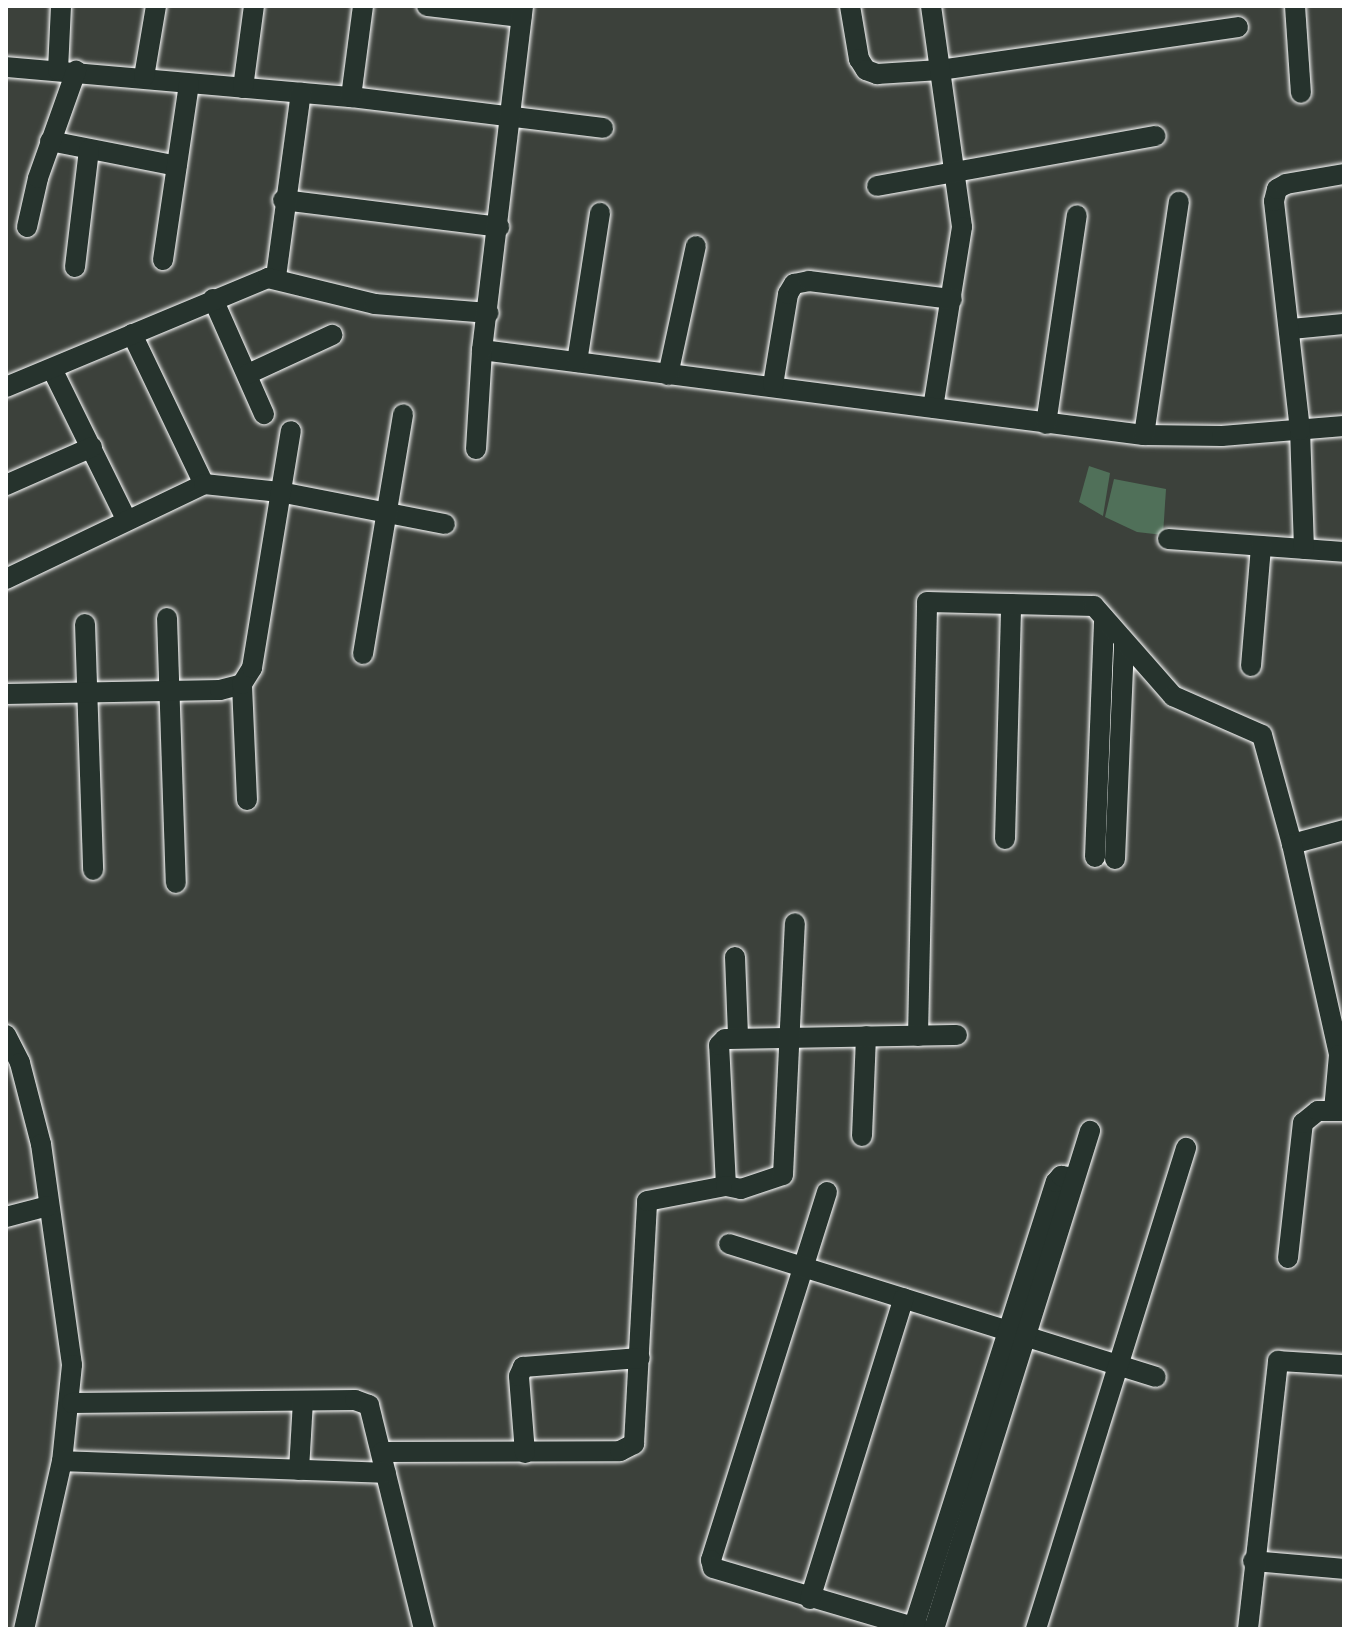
<!DOCTYPE html>
<style>
body{margin:0}
#map{position:relative;width:1350px;height:1635px;overflow:hidden;background:#3c413b;font-family:"Indie Flower",sans-serif}
div>[style]{position:absolute}
.green>*{inset:0;background:#507059}
.roads{filter:drop-shadow(0 0 2px #fff) drop-shadow(0 0 2px #fff)}
.minor>*{height:20px;margin:-10px;padding:0 10px;transform-origin:10px;border-radius:10px;background:#26332d}
span{translate:-50% -50%;white-space:nowrap;text-align:center;line-height:1.15;-webkit-text-stroke:7px #26332d;paint-order:stroke}
.frame{position:absolute;inset:0;border:8px solid #fff;pointer-events:none}
</style>
<div id="map">
<div class="green">
<i style="clip-path:polygon(1089px 466px,1110px 473px,1103px 516px,1079px 502px)"></i>
<i style="clip-path:polygon(1114px 479px,1166px 489px,1163px 535px,1137px 532px,1105px 517px)"></i>
</div>
<div class="roads">
<div class="minor">
<i style="left:427px;top:6px;width:95px;rotate:6.7deg"></i>
<i style="left:850px;top:6px;width:54px;rotate:80.4deg"></i>
<i style="left:859px;top:59px;width:13px;rotate:58deg"></i>
<i style="left:866px;top:70px;width:12px;rotate:20deg"></i>
<i style="left:877px;top:74px;width:63px;rotate:-3.6deg"></i>
<i style="left:940px;top:70px;width:301px;rotate:-8.2deg"></i>
<i style="left:931px;top:6px;width:223px;rotate:82deg"></i>
<i style="left:962px;top:227px;width:183px;rotate:99.1deg"></i>
<i style="left:1295px;top:6px;width:87px;rotate:86.1deg"></i>
<i style="left:6px;top:67px;width:346px;rotate:5deg"></i>
<i style="left:351px;top:97px;width:254px;rotate:7deg"></i>
<i style="left:58px;top:70px;width:64px;rotate:-87.3deg"></i>
<i style="left:144px;top:77px;width:72px;rotate:-80.4deg"></i>
<i style="left:243px;top:88px;width:83px;rotate:-82.4deg"></i>
<i style="left:351px;top:97px;width:92px;rotate:-82.5deg"></i>
<i style="left:50px;top:141px;width:129px;rotate:11.1deg"></i>
<i style="left:877px;top:186px;width:283px;rotate:-10.2deg"></i>
<i style="left:283px;top:200px;width:218px;rotate:7.1deg"></i>
<i style="left:27px;top:227px;width:50px;rotate:-77.3deg"></i>
<i style="left:38px;top:178px;width:114px;rotate:-70.4deg"></i>
<i style="left:163px;top:260px;width:178px;rotate:-81.6deg"></i>
<i style="left:75px;top:267px;width:118px;rotate:-83.2deg"></i>
<i style="left:276px;top:277px;width:186px;rotate:-82.3deg"></i>
<i style="left:213px;top:299px;width:126px;rotate:66.1deg"></i>
<i style="left:1291px;top:329px;width:53px;rotate:-5.4deg"></i>
<i style="left:132px;top:334px;width:166px;rotate:64.4deg"></i>
<i style="left:482px;top:350px;width:667px;rotate:7.32deg"></i>
<i style="left:1144px;top:435px;width:78px;rotate:0.7deg"></i>
<i style="left:1222px;top:436px;width:122px;rotate:-4.7deg"></i>
<i style="left:577px;top:362px;width:151px;rotate:-81.2deg"></i>
<i style="left:52px;top:369px;width:167px;rotate:63.7deg"></i>
<i style="left:248px;top:374px;width:93px;rotate:-24.9deg"></i>
<i style="left:668px;top:375px;width:132px;rotate:-77.8deg"></i>
<i style="left:773px;top:385px;width:92px;rotate:-80.6deg"></i>
<i style="left:788px;top:294px;width:12px;rotate:-59deg"></i>
<i style="left:794px;top:284px;width:15px;rotate:-11deg"></i>
<i style="left:809px;top:281px;width:144px;rotate:7.2deg"></i>
<i style="left:6px;top:387px;width:284px;rotate:-22.6deg"></i>
<i style="left:268px;top:278px;width:110px;rotate:13.7deg"></i>
<i style="left:375px;top:304px;width:114px;rotate:4.5deg"></i>
<i style="left:1046px;top:424px;width:211px;rotate:-81.6deg"></i>
<i style="left:1144px;top:435px;width:236px;rotate:-81.5deg"></i>
<i style="left:476px;top:449px;width:99px;rotate:-86.5deg"></i>
<i style="left:482px;top:350px;width:346px;rotate:-83.2deg"></i>
<i style="left:6px;top:485px;width:94px;rotate:-23.8deg"></i>
<i style="left:1168px;top:539px;width:176px;rotate:4.2deg"></i>
<i style="left:1304px;top:549px;width:119px;rotate:-91.9deg"></i>
<i style="left:1300px;top:430px;width:230px;rotate:-96.5deg"></i>
<i style="left:1274px;top:201px;width:12px;rotate:-76deg"></i>
<i style="left:1277px;top:189px;width:10px;rotate:-29deg"></i>
<i style="left:1286px;top:184px;width:59px;rotate:-9.8deg"></i>
<i style="left:6px;top:579px;width:220px;rotate:-25.6deg"></i>
<i style="left:204px;top:484px;width:76px;rotate:6deg"></i>
<i style="left:280px;top:492px;width:168px;rotate:11deg"></i>
<i style="left:167px;top:618px;width:265px;rotate:88.1deg"></i>
<i style="left:85px;top:624px;width:246px;rotate:88.1deg"></i>
<i style="left:363px;top:654px;width:243px;rotate:-80.5deg"></i>
<i style="left:1251px;top:666px;width:120px;rotate:-85.2deg"></i>
<i style="left:6px;top:694px;width:214px;rotate:-1.1deg"></i>
<i style="left:220px;top:690px;width:23px;rotate:-15deg"></i>
<i style="left:247px;top:800px;width:116px;rotate:-92.5deg"></i>
<i style="left:242px;top:684px;width:19px;rotate:-58deg"></i>
<i style="left:252px;top:668px;width:240px;rotate:-80.7deg"></i>
<i style="left:1005px;top:839px;width:235px;rotate:-88.5deg"></i>
<i style="left:1292px;top:844px;width:54px;rotate:-15.1deg"></i>
<i style="left:1095px;top:857px;width:239px;rotate:-87.8deg"></i>
<i style="left:1115px;top:859px;width:217px;rotate:-87.6deg"></i>
<i style="left:735px;top:957px;width:78px;rotate:87.8deg"></i>
<i style="left:6px;top:1035px;width:31px;rotate:63deg"></i>
<i style="left:20px;top:1063px;width:84px;rotate:75.5deg"></i>
<i style="left:41px;top:1144px;width:223px;rotate:82deg"></i>
<i style="left:72px;top:1365px;width:97px;rotate:95.9deg"></i>
<i style="left:62px;top:1461px;width:172px;rotate:102.7deg"></i>
<i style="left:918px;top:1036px;width:434px;rotate:-88.8deg"></i>
<i style="left:927px;top:602px;width:167px;rotate:1.4deg"></i>
<i style="left:1094px;top:606px;width:120px;rotate:48.7deg"></i>
<i style="left:1173px;top:696px;width:97px;rotate:23.7deg"></i>
<i style="left:1262px;top:735px;width:113px;rotate:74.6deg"></i>
<i style="left:1292px;top:844px;width:216px;rotate:77.4deg"></i>
<i style="left:1339px;top:1055px;width:55px;rotate:95.2deg"></i>
<i style="left:862px;top:1136px;width:100px;rotate:-87.7deg"></i>
<i style="left:726px;top:1186px;width:141px;rotate:-92.8deg"></i>
<i style="left:719px;top:1045px;width:8px;rotate:-45deg"></i>
<i style="left:725px;top:1039px;width:232px;rotate:-1deg"></i>
<i style="left:827px;top:1192px;width:386px;rotate:107.5deg"></i>
<i style="left:711px;top:1560px;width:8px;rotate:76deg"></i>
<i style="left:713px;top:1568px;width:216px;rotate:16.4deg"></i>
<i style="left:6px;top:1217px;width:43px;rotate:-14.7deg"></i>
<i style="left:729px;top:1244px;width:447px;rotate:17.3deg"></i>
<i style="left:1288px;top:1258px;width:136px;rotate:-83.7deg"></i>
<i style="left:1303px;top:1123px;width:19px;rotate:-39deg"></i>
<i style="left:1318px;top:1111px;width:26px"></i>
<i style="left:72px;top:1403px;width:283px;rotate:-0.6deg"></i>
<i style="left:355px;top:1400px;width:15px;rotate:20deg"></i>
<i style="left:369px;top:1405px;width:231px;rotate:76.2deg"></i>
<i style="left:382px;top:1452px;width:238px;rotate:-0.2deg"></i>
<i style="left:620px;top:1451px;width:16px;rotate:-27deg"></i>
<i style="left:634px;top:1444px;width:243px;rotate:-86.9deg"></i>
<i style="left:647px;top:1201px;width:80px;rotate:-10.8deg"></i>
<i style="left:726px;top:1186px;width:15px;rotate:11deg"></i>
<i style="left:741px;top:1189px;width:44px;rotate:-18.4deg"></i>
<i style="left:783px;top:1175px;width:252px;rotate:-87.3deg"></i>
<i style="left:525px;top:1453px;width:77px;rotate:-94.5deg"></i>
<i style="left:519px;top:1376px;width:10px;rotate:-66deg"></i>
<i style="left:523px;top:1367px;width:117px;rotate:-4.4deg"></i>
<i style="left:62px;top:1461px;width:324px;rotate:2.1deg"></i>
<i style="left:299px;top:1470px;width:69px;rotate:-86.7deg"></i>
<i style="left:1253px;top:1561px;width:91px;rotate:5deg"></i>
<i style="left:810px;top:1599px;width:315px;rotate:-72.7deg"></i>
<i style="left:913px;top:1629px;width:469px;rotate:-72.3deg"></i>
<i style="left:1056px;top:1182px;width:8px;rotate:-50deg"></i>
<i style="left:1061px;top:1176px;width:14px;rotate:8deg"></i>
<i style="left:934px;top:1629px;width:522px;rotate:-72.61deg"></i>
<i style="left:1036px;top:1629px;width:504px;rotate:-72.68deg"></i>
<i style="left:1248px;top:1629px;width:270px;rotate:-83.6deg"></i>
<i style="left:1278px;top:1361px;width:66px;rotate:3.5deg"></i>
</div>
</div>
<div class="frame"></div>
</div>
